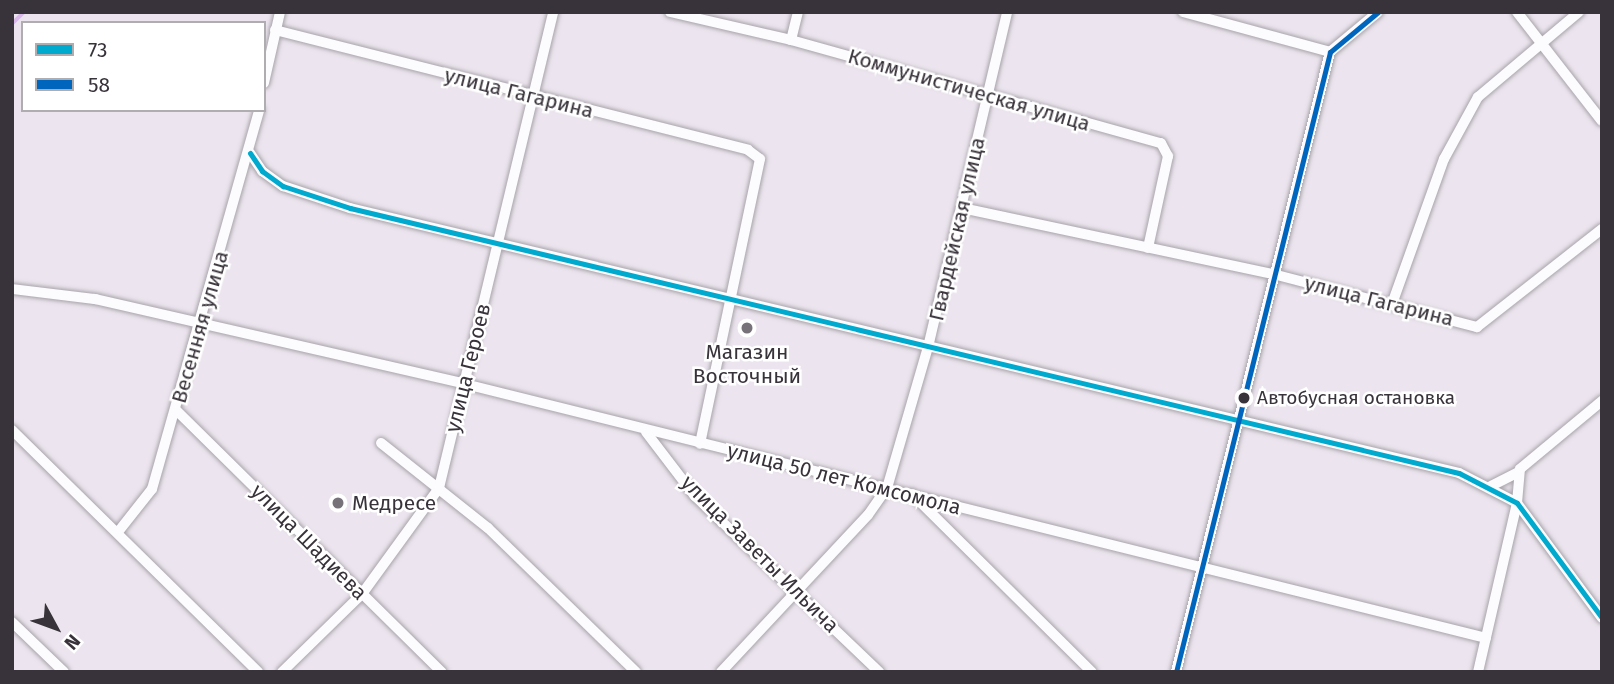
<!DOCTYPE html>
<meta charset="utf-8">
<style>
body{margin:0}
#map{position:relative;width:1614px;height:684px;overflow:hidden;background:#ece5ef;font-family:"Fira Sans",sans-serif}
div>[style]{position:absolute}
.stream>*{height:3.5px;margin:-1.75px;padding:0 1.75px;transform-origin:1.75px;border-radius:1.75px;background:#dab8ec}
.roads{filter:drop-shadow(0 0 2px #a8a3aa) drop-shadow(0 0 2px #a8a3aa)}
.minor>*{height:10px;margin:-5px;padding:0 5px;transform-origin:5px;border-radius:5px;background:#fcfbfd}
.bus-1>*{height:5px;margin:-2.5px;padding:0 2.5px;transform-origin:2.5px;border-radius:2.5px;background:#00a9ce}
.bus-2>*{height:5px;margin:-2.5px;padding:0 2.5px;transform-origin:2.5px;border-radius:2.5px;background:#0065bd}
.dots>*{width:19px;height:19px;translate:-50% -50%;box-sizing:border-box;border:4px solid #fff;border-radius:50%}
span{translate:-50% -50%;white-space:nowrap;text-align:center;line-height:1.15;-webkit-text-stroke:5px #fff;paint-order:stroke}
.bus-label{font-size:19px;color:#38333a}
.left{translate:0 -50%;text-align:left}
.street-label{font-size:21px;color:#38333a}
.poi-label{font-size:21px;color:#38333a}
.frame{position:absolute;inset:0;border:14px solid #38333a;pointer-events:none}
.legend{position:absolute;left:21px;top:21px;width:245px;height:91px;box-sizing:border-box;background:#fff;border:2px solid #afadb0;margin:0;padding:9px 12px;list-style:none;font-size:21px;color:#38333a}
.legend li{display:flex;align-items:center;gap:14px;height:35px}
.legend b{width:35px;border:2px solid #afadb0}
.north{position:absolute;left:21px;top:593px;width:70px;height:70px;-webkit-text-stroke:5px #fff;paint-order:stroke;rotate:131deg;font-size:19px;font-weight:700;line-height:28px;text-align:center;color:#38333a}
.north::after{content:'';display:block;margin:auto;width:24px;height:32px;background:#38333a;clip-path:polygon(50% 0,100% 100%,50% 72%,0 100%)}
</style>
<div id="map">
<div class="stream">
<i style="left:12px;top:24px;width:17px;rotate:-45deg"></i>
</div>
<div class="roads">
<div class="minor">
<i style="left:670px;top:12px;width:124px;rotate:13deg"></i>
<i style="left:791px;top:40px;width:384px;rotate:15.6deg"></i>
<i style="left:1161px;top:143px;width:15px;rotate:62deg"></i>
<i style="left:1168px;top:156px;width:94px;rotate:102.3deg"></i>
<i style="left:1183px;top:12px;width:152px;rotate:15.2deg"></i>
<i style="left:1517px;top:12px;width:138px;rotate:52.1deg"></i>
<i style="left:275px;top:30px;width:488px;rotate:14.2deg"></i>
<i style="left:748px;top:150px;width:15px;rotate:37deg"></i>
<i style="left:760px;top:159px;width:291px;rotate:101.9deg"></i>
<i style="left:791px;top:40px;width:29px;rotate:-76deg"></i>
<i style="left:264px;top:83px;width:73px;rotate:-77.3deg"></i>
<i style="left:250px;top:153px;width:22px;rotate:56deg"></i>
<i style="left:262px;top:171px;width:26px;rotate:36deg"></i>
<i style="left:283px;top:186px;width:71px;rotate:18.2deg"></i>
<i style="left:350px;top:208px;width:1140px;rotate:13.44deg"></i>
<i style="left:1459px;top:473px;width:65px;rotate:27.3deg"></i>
<i style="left:1517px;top:503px;width:143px;rotate:53.5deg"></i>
<i style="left:962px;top:208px;width:318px;rotate:12deg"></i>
<i style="left:1273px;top:274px;width:211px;rotate:14.6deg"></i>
<i style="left:1477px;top:327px;width:159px;rotate:-38.1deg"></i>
<i style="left:12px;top:289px;width:84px;rotate:6.9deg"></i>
<i style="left:95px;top:299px;width:380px;rotate:12.9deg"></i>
<i style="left:465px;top:384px;width:1052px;rotate:13.97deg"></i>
<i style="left:1392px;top:304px;width:154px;rotate:-70.3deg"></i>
<i style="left:1444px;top:159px;width:71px;rotate:-61.3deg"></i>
<i style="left:1478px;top:97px;width:132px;rotate:-40.1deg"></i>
<i style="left:177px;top:411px;width:372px;rotate:44.6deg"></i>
<i style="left:12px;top:430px;width:345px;rotate:44.5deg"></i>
<i style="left:646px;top:432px;width:81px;rotate:52.6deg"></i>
<i style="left:695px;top:496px;width:255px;rotate:43.7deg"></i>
<i style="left:381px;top:443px;width:137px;rotate:38.5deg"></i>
<i style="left:488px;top:528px;width:206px;rotate:44.2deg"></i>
<i style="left:1491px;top:486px;width:31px;rotate:-27deg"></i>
<i style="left:912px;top:494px;width:253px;rotate:44.7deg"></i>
<i style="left:118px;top:532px;width:55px;rotate:-51.7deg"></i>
<i style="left:152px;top:489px;width:394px;rotate:-74.2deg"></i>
<i style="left:12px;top:622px;width:72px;rotate:43.9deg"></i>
<i style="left:282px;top:672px;width:112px;rotate:-44.3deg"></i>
<i style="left:362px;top:594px;width:131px;rotate:-54deg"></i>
<i style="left:439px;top:488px;width:489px;rotate:-76.5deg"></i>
<i style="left:721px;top:672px;width:215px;rotate:-46.9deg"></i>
<i style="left:868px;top:515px;width:33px;rotate:-55deg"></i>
<i style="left:887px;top:488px;width:147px;rotate:-73.8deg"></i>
<i style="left:928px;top:347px;width:344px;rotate:-76.7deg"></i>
<i style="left:1176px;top:672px;width:639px;rotate:-76.05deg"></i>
<i style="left:1330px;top:52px;width:62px;rotate:-39.8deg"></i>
<i style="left:1478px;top:672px;width:173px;rotate:-77deg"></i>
<i style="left:1517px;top:503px;width:34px;rotate:-85deg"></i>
<i style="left:1520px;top:469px;width:107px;rotate:-39.7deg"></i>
</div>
</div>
<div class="bus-1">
<i style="left:250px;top:153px;width:22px;rotate:56deg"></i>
<i style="left:262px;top:171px;width:26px;rotate:36deg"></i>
<i style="left:283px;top:186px;width:71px;rotate:18.2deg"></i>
<i style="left:350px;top:208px;width:1140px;rotate:13.44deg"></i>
<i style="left:1459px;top:473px;width:65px;rotate:27.3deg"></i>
<i style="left:1517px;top:503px;width:143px;rotate:53.5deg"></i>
</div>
<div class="bus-2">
<i style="left:1176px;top:672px;width:639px;rotate:-76.05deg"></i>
<i style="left:1330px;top:52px;width:62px;rotate:-39.8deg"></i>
</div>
<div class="dots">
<i style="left:747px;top:328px;background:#777179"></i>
<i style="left:1244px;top:398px;background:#38333a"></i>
<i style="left:338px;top:503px;background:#777179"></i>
</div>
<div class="bus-label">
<span class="left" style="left:1257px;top:398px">Автобусная остановка</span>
</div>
<div class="street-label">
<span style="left:969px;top:90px;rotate:16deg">Коммунистическая улица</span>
<span style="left:519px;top:93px;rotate:14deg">улица Гагарина</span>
<span style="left:957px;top:229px;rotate:-77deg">Гвардейская улица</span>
<span style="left:1379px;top:301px;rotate:14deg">улица Гагарина</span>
<span style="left:200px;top:327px;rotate:-74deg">Весенняя улица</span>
<span style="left:468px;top:368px;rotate:-76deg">улица Героев</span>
<span style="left:844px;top:479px;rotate:14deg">улица 50 лет Комсомола</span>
<span style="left:309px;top:542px;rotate:45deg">улица Шадиева</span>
<span style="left:760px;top:554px;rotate:45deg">улица Заветы Ильича</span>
</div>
<div class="poi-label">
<span style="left:747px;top:364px">Магазин<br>Восточный</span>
<span class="left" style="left:352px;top:503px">Медресе</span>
</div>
<div class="frame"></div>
<ul class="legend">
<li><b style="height:9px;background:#00a9ce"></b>73</li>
<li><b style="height:9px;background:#0065bd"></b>58</li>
</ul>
<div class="north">N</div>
</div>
